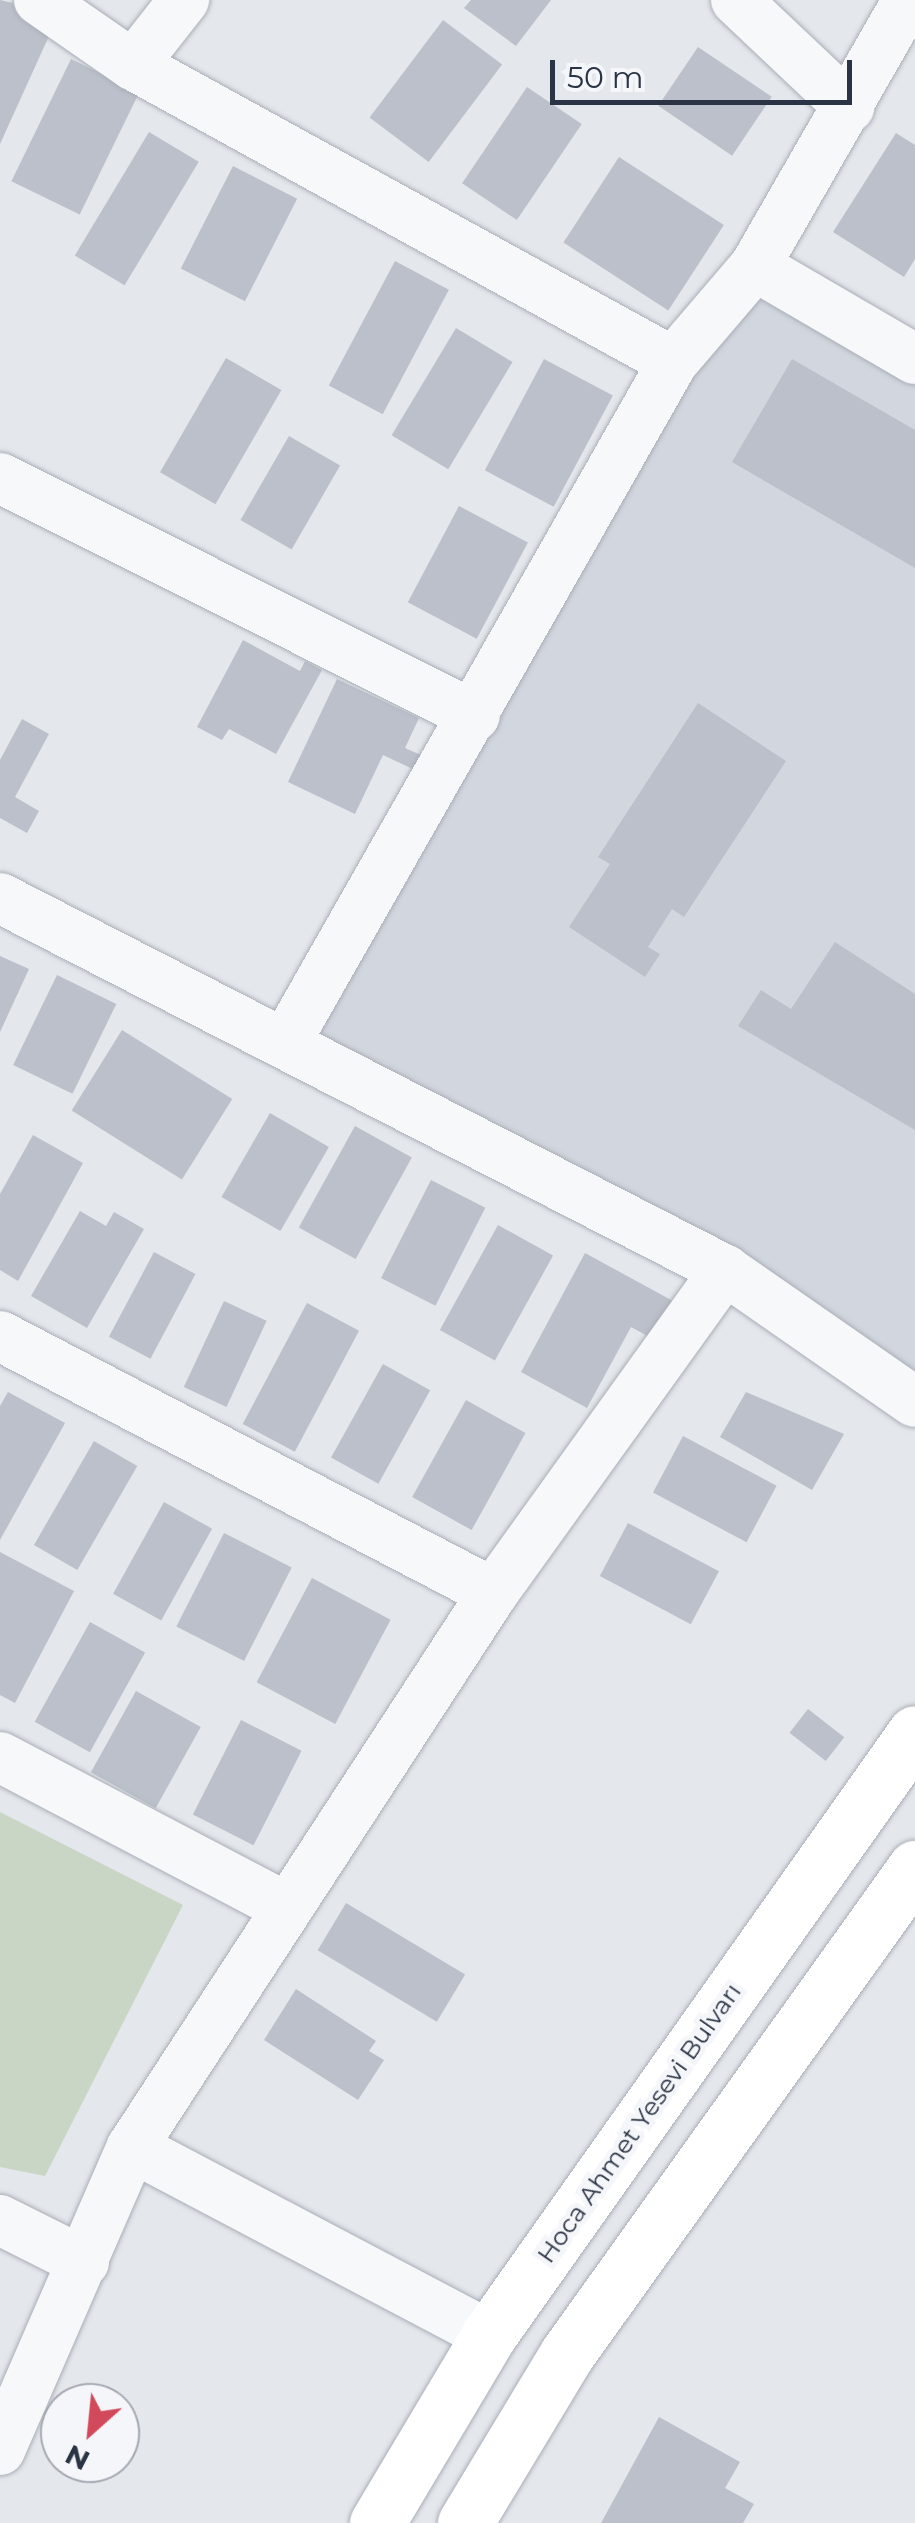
<!DOCTYPE html>
<meta charset="utf-8">
<style>
body{margin:0}
#map{position:relative;width:915px;height:2523px;overflow:hidden;background:#e4e7ec;font-family:Montserrat,sans-serif}
div>[style]{position:absolute}
.built>*{inset:0;background:#d2d6de}
.green>*{inset:0;background:#c9d6c5}
.building>*{inset:0;background:#bbc0ca;transform-origin:0 0}
.roads{filter:drop-shadow(0 0 2px #a9aeb7) drop-shadow(0 0 2px #a9aeb7)}
.minor>*{height:50px;margin:-25px;padding:0 25px;transform-origin:25px;border-radius:25px;background:#f7f8fa}
.major>*{height:55px;margin:-27.5px;padding:0 27.5px;transform-origin:27.5px;border-radius:27.5px;background:#fff}
span{translate:-50% -50%;white-space:nowrap;text-align:center;line-height:1.15;-webkit-text-stroke:10px #f4f6f9;paint-order:stroke}
.street-label{font-size:25px;color:#2b3445}
.north{position:absolute;left:40px;top:2383px;width:100px;height:100px;box-sizing:border-box;background:#f4f6f9;border:2px solid #a4a8b1;border-radius:50%;rotate:207deg;font-size:28px;font-weight:700;line-height:40px;text-align:center;color:#2b3445}
.north::after{content:'';display:block;margin:auto;width:35px;height:45px;background:#d1495b;clip-path:polygon(50% 0,100% 100%,50% 72%,0 100%)}
.scale{position:absolute;left:550px;top:60px;width:302px;height:45px;box-sizing:border-box;border:5px solid #2b3445;border-top:0;padding-left:12px;font-size:30px;line-height:35px;white-space:nowrap;color:#2b3445;-webkit-text-stroke:8px #f4f6f9;paint-order:stroke}
</style>
<div id="map">
<div class="built">
<i style="clip-path:polygon(755px 266px,915px 359px,915px 1402px,287px 1040px)"></i>
</div>
<div class="green">
<i style="clip-path:polygon(0 1812px,183px 1905px,45px 2176px,0 2167px)"></i>
</div>
<div class="building">
<i style="clip-path:polygon(0 0,59px 14px,0 144px)"></i>
<i style="clip-path:polygon(471px 0,551px 0,516px 46px,464px 8px)"></i>
<i style="left:443px;top:20px;width:74px;height:122px;rotate:37deg"></i>
<i style="left:698px;top:47px;width:89px;height:71px;rotate:34deg"></i>
<i style="left:71px;top:59px;width:76px;height:136px;rotate:26deg"></i>
<i style="left:527px;top:87px;width:66px;height:116px;rotate:34deg"></i>
<i style="left:149px;top:132px;width:58px;height:144px;rotate:31deg"></i>
<i style="clip-path:polygon(896px 133px,915px 145px,915px 259px,904px 277px,833px 232px)"></i>
<i style="left:619px;top:157px;width:125px;height:102px;rotate:33deg"></i>
<i style="left:233px;top:166px;width:72px;height:115px;rotate:27deg"></i>
<i style="left:395px;top:261px;width:61px;height:141px;rotate:28deg"></i>
<i style="left:456px;top:328px;width:66px;height:125px;rotate:31deg"></i>
<i style="left:226px;top:358px;width:64px;height:132px;rotate:30deg"></i>
<i style="left:544px;top:359px;width:78px;height:126px;rotate:28deg"></i>
<i style="clip-path:polygon(792px 359px,915px 430px,915px 568px,732px 462px)"></i>
<i style="left:289px;top:436px;width:59px;height:97px;rotate:30deg"></i>
<i style="left:459px;top:506px;width:78px;height:109px;rotate:28deg"></i>
<i style="clip-path:polygon(243px 640px,300px 671px,305px 661px,322px 670px,276px 754px,229px 729px,222px 740px,197px 727px)"></i>
<i style="clip-path:polygon(337px 679px,419px 718px,405px 748px,423px 756px,417px 771px,383px 755px,355px 814px,288px 782px)"></i>
<i style="clip-path:polygon(698px 703px,786px 761px,684px 917px,672px 909px,648px 947px,660px 954px,645px 977px,569px 927px,610px 864px,598px 857px)"></i>
<i style="clip-path:polygon(22px 719px,49px 734px,15px 797px,39px 811px,27px 833px,0 818px,0 760px)"></i>
<i style="clip-path:polygon(835px 942px,915px 994px,915px 1130px,738px 1026px,761px 990px,791px 1009px)"></i>
<i style="clip-path:polygon(0 956px,29px 969px,0 1032px)"></i>
<i style="left:57px;top:975px;width:66px;height:100px;rotate:26deg"></i>
<i style="left:122px;top:1030px;width:130px;height:95px;rotate:32deg"></i>
<i style="left:270px;top:1113px;width:68px;height:97px;rotate:30deg"></i>
<i style="left:355px;top:1126px;width:65px;height:116px;rotate:29deg"></i>
<i style="clip-path:polygon(33px 1135px,83px 1163px,18px 1281px,0 1270px,0 1194px)"></i>
<i style="left:431px;top:1180px;width:61px;height:110px;rotate:27deg"></i>
<i style="clip-path:polygon(80px 1211px,106px 1226px,114px 1212px,144px 1229px,87px 1328px,31px 1296px)"></i>
<i style="left:498px;top:1225px;width:63px;height:120px;rotate:29deg"></i>
<i style="left:154px;top:1252px;width:47px;height:96px;rotate:28deg"></i>
<i style="clip-path:polygon(585px 1253px,673px 1301px,653px 1339px,631px 1327px,587px 1408px,521px 1372px)"></i>
<i style="left:224px;top:1301px;width:47px;height:95px;rotate:25deg"></i>
<i style="left:307px;top:1303px;width:59px;height:137px;rotate:28deg"></i>
<i style="left:383px;top:1364px;width:54px;height:107px;rotate:29deg"></i>
<i style="clip-path:polygon(8px 1392px,65px 1423px,0 1540px,0 1406px)"></i>
<i style="clip-path:polygon(746px 1392px,844px 1434px,812px 1490px,720px 1437px)"></i>
<i style="left:466px;top:1400px;width:68px;height:111px;rotate:29deg"></i>
<i style="left:683px;top:1436px;width:106px;height:64px;rotate:28deg"></i>
<i style="left:94px;top:1441px;width:50px;height:120px;rotate:30deg"></i>
<i style="left:164px;top:1502px;width:55px;height:105px;rotate:29deg"></i>
<i style="left:628px;top:1523px;width:103px;height:60px;rotate:28deg"></i>
<i style="left:224px;top:1533px;width:76px;height:105px;rotate:27deg"></i>
<i style="clip-path:polygon(0 1552px,74px 1591px,15px 1703px,0 1695px)"></i>
<i style="left:312px;top:1578px;width:89px;height:118px;rotate:28deg"></i>
<i style="left:90px;top:1622px;width:63px;height:114px;rotate:29deg"></i>
<i style="left:136px;top:1691px;width:74px;height:93px;rotate:29deg"></i>
<i style="left:808px;top:1709px;width:46px;height:30px;rotate:38deg"></i>
<i style="left:241px;top:1720px;width:68px;height:106px;rotate:27deg"></i>
<i style="left:346px;top:1903px;width:139px;height:55px;rotate:31deg"></i>
<i style="clip-path:polygon(296px 1989px,376px 2041px,369px 2051px,384px 2060px,358px 2100px,264px 2040px)"></i>
<i style="clip-path:polygon(659px 2417px,740px 2462px,725px 2488px,754px 2504px,743px 2523px,601px 2523px)"></i>
</div>
<div class="roads">
<div class="minor">
<i style="left:39px;top:0;width:114px;rotate:34.7deg"></i>
<i style="left:133px;top:65px;width:616px;rotate:28.81deg"></i>
<i style="left:736px;top:0;width:156px;rotate:43.4deg"></i>
<i style="left:133px;top:65px;width:83px;rotate:-51.9deg"></i>
<i style="left:755px;top:266px;width:185px;rotate:30.2deg"></i>
<i style="left:0;top:478px;width:531px;rotate:26.61deg"></i>
<i style="left:0;top:898px;width:815px;rotate:27.16deg"></i>
<i style="left:725px;top:1270px;width:231px;rotate:34.8deg"></i>
<i style="left:287px;top:1040px;width:780px;rotate:-60.35deg"></i>
<i style="left:673px;top:362px;width:126px;rotate:-49.5deg"></i>
<i style="left:755px;top:266px;width:307px;rotate:-60.1deg"></i>
<i style="left:0;top:1336px;width:556px;rotate:27.53deg"></i>
<i style="left:0;top:1757px;width:321px;rotate:27.7deg"></i>
<i style="left:132px;top:2147px;width:403px;rotate:27.8deg"></i>
<i style="left:0;top:2220px;width:94px;rotate:26.6deg"></i>
<i style="left:0;top:2450px;width:331px;rotate:-66.5deg"></i>
<i style="left:132px;top:2147px;width:661px;rotate:-56.91deg"></i>
<i style="left:493px;top:1593px;width:398px;rotate:-54.3deg"></i>
</div>
<div class="major">
<i style="left:377px;top:2523px;width:219px;rotate:-59.2deg"></i>
<i style="left:489px;top:2335px;width:737px;rotate:-54.72deg"></i>
<i style="left:465px;top:2523px;width:197px;rotate:-58.9deg"></i>
<i style="left:567px;top:2354px;width:598px;rotate:-54.4deg"></i>
</div>
</div>
<div class="street-label">
<span style="left:639px;top:2123px;rotate:-55deg">Hoca Ahmet Yesevi Bulvarı</span>
</div>
<div class="north">N</div>
<div class="scale">50 m</div>
</div>
